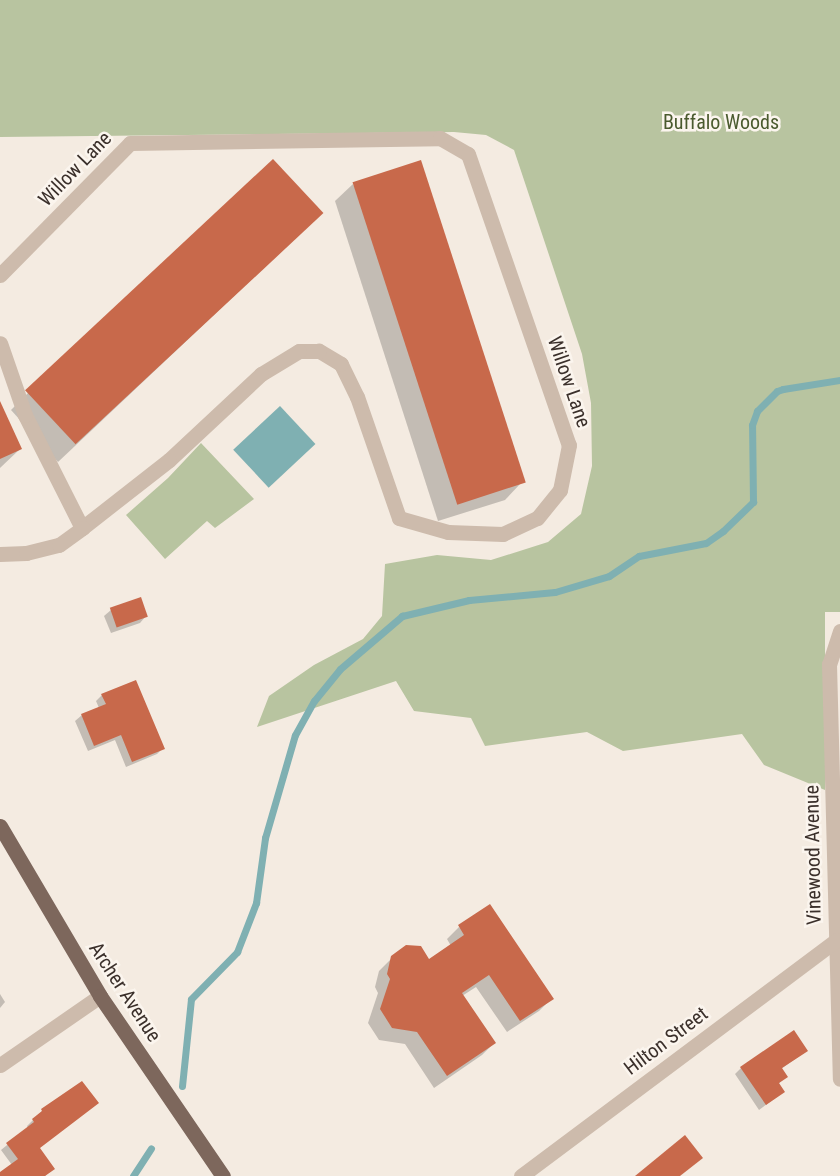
<!DOCTYPE html>
<style>
body{margin:0}
#map{position:relative;width:840px;height:1176px;overflow:hidden;background:#f4ebe1;font-family:"Roboto Condensed",sans-serif}
div>[style]{position:absolute}
.green>*{inset:0;background:#b8c4a0}
.water>*{inset:0;background:#7fb0b2;transform-origin:0 0}
.shadow>*{inset:0;background:#0003}
.stream>*{height:7px;margin:-3.5px;padding:0 3.5px;transform-origin:3.5px;border-radius:3.5px;background:#7fb0b2}
.building>*{inset:0;background:#c8694b;transform-origin:0 0}
.street>*{height:15px;margin:-7.5px;padding:0 7.5px;transform-origin:7.5px;border-radius:7.5px;background:#cdbbac}
.primary>*{height:15px;margin:-7.5px;padding:0 7.5px;transform-origin:7.5px;border-radius:7.5px;background:#7d675c}
span{translate:-50% -50%;white-space:nowrap;text-align:center;line-height:1.15;-webkit-text-stroke:5px #fbf5ee;paint-order:stroke}
.park-label{font-size:20px;color:#4a5a2e}
.street-label{font-size:20px;color:#3b302b}
</style>
<div id="map">
<div class="green">
<i style="clip-path:polygon(0 0,840px 0,840px 612px,825px 612px,825px 790px,764px 765px,742px 734px,623px 751px,587px 732px,485px 746px,471px 718px,414px 711px,396px 681px,257px 727px,269px 696px,314px 665px,363px 639px,382px 616px,385px 564px,437px 555px,491px 560px,548px 542px,581px 514px,592px 466px,591px 403px,582px 354px,514px 150px,486px 135px,454px 132px,0 137px)"></i>
<i style="clip-path:polygon(201px 443px,254px 499px,215px 528px,207px 521px,165px 559px,126px 515px,168px 478px)"></i>
</div>
<div class="water">
<i style="left:280px;top:406px;width:52px;height:64px;rotate:47deg"></i>
</div>
<div class="shadow">
<i style="clip-path:polygon(353px 184px,522px 482px,505px 500px,438px 521px,335px 201px)"></i>
<i style="clip-path:polygon(304px 230px,58px 462px,11px 410px,28px 393px)"></i>
<i style="clip-path:polygon(0 404px,20px 449px,0 468px)"></i>
<i style="clip-path:polygon(140px 599px,146px 616px,140px 623px,111px 633px,104px 616px,111px 610px)"></i>
<i style="clip-path:polygon(102px 695px,163px 748px,157px 754px,126px 767px,115px 740px,88px 751px,75px 721px,82px 715px,99px 708px,96px 701px)"></i>
<i style="clip-path:polygon(459px 927px,552px 998px,539px 1011px,507px 1032px,476px 987px,462px 996px,494px 1043px,482px 1055px,434px 1088px,405px 1044px,379px 1040px,368px 1023px,378px 993px,375px 987px,379px 971px,392px 958px,429px 961px,451px 946px,447px 939px)"></i>
<i style="clip-path:polygon(0 994px,5px 1002px,0 1008px)"></i>
<i style="clip-path:polygon(806px 1051px,781px 1069px,786px 1077px,778px 1084px,783px 1092px,759px 1110px,735px 1074px,741px 1068px)"></i>
<i style="clip-path:polygon(82px 1083px,39px 1149px,53px 1168px,45px 1176px,0 1176px,12px 1165px,1px 1150px,28px 1128px,27px 1126px,42px 1111px)"></i>
</div>
<div class="stream">
<i style="left:182px;top:1086px;width:87px;rotate:-84.1deg"></i>
<i style="left:191px;top:999px;width:66px;rotate:-45.6deg"></i>
<i style="left:237px;top:952px;width:53px;rotate:-68.8deg"></i>
<i style="left:256px;top:903px;width:66px;rotate:-82.1deg"></i>
<i style="left:265px;top:838px;width:107px;rotate:-73.8deg"></i>
<i style="left:295px;top:735px;width:39px;rotate:-61deg"></i>
<i style="left:314px;top:701px;width:41px;rotate:-50.9deg"></i>
<i style="left:340px;top:669px;width:82px;rotate:-40.5deg"></i>
<i style="left:402px;top:616px;width:69px;rotate:-13.4deg"></i>
<i style="left:469px;top:600px;width:86px;rotate:-5.3deg"></i>
<i style="left:555px;top:592px;width:56px;rotate:-16.5deg"></i>
<i style="left:609px;top:576px;width:36px;rotate:-34deg"></i>
<i style="left:639px;top:556px;width:68px;rotate:-11deg"></i>
<i style="left:706px;top:543px;width:21px;rotate:-35deg"></i>
<i style="left:723px;top:531px;width:42px;rotate:-44deg"></i>
<i style="left:753px;top:502px;width:77px;rotate:-90.7deg"></i>
<i style="left:752px;top:425px;width:15px;rotate:-70deg"></i>
<i style="left:757px;top:411px;width:28px;rotate:-45deg"></i>
<i style="left:777px;top:391px;width:6px;rotate:-18deg"></i>
<i style="left:783px;top:389px;width:58px;rotate:-9deg"></i>
<i style="left:133px;top:1176px;width:33px;rotate:-57deg"></i>
</div>
<div class="building">
<i style="left:273px;top:159px;width:74px;height:339px;rotate:47deg"></i>
<i style="left:421px;top:160px;width:339px;height:72px;rotate:72deg"></i>
<i style="clip-path:polygon(0 401px,22px 449px,0 459px)"></i>
<i style="left:141px;top:597px;width:21px;height:33px;rotate:71deg"></i>
<i style="clip-path:polygon(136px 680px,165px 749px,132px 762px,121px 735px,94px 746px,81px 714px,106px 704px,101px 694px)"></i>
<i style="clip-path:polygon(490px 904px,554px 999px,520px 1021px,489px 975px,462px 993px,496px 1043px,447px 1076px,417px 1032px,392px 1028px,380px 1009px,390px 979px,387px 974px,391px 956px,406px 945px,421px 946px,429px 959px,464px 935px,458px 925px)"></i>
<i style="clip-path:polygon(794px 1030px,808px 1051px,782px 1068px,788px 1077px,779px 1083px,785px 1092px,766px 1105px,740px 1067px)"></i>
<i style="clip-path:polygon(82px 1081px,99px 1103px,40px 1148px,55px 1169px,45px 1176px,0 1176px,0 1172px,18px 1159px,6px 1143px,34px 1122px,32px 1119px,42px 1111px,41px 1109px)"></i>
<i style="clip-path:polygon(685px 1135px,703px 1158px,680px 1176px,635px 1176px)"></i>
</div>
<div class="street">
<i style="left:0;top:275px;width:185px;rotate:-45.4deg"></i>
<i style="left:130px;top:143px;width:310px;rotate:-0.9deg"></i>
<i style="left:440px;top:138px;width:32px;rotate:30deg"></i>
<i style="left:468px;top:154px;width:308px;rotate:70.9deg"></i>
<i style="left:569px;top:445px;width:46px;rotate:101.3deg"></i>
<i style="left:560px;top:490px;width:36px;rotate:129deg"></i>
<i style="left:537px;top:518px;width:38px;rotate:155deg"></i>
<i style="left:503px;top:534px;width:55px;rotate:-177.9deg"></i>
<i style="left:448px;top:532px;width:51px;rotate:-164.1deg"></i>
<i style="left:399px;top:518px;width:128px;rotate:-109.1deg"></i>
<i style="left:357px;top:397px;width:37px;rotate:-116deg"></i>
<i style="left:341px;top:364px;width:26px;rotate:-149deg"></i>
<i style="left:319px;top:351px;width:20px;rotate:180deg"></i>
<i style="left:299px;top:351px;width:44px;rotate:148.8deg"></i>
<i style="left:261px;top:374px;width:126px;rotate:136.9deg"></i>
<i style="left:169px;top:460px;width:110px;rotate:142deg"></i>
<i style="left:82px;top:528px;width:127px;rotate:-116.8deg"></i>
<i style="left:25px;top:415px;width:76px;rotate:-109.1deg"></i>
<i style="left:0;top:554px;width:26px;rotate:-2deg"></i>
<i style="left:26px;top:553px;width:34px;rotate:-14deg"></i>
<i style="left:59px;top:545px;width:29px;rotate:-36deg"></i>
<i style="left:840px;top:631px;width:35px;rotate:108deg"></i>
<i style="left:829px;top:664px;width:415px;rotate:88.5deg"></i>
<i style="left:0;top:1065px;width:121px;rotate:-34.6deg"></i>
<i style="left:521px;top:1176px;width:394px;rotate:-36.8deg"></i>
</div>
<div class="primary">
<i style="left:0;top:826px;width:197px;rotate:59.5deg"></i>
<i style="left:100px;top:996px;width:218px;rotate:55.7deg"></i>
</div>
<div class="park-label">
<span style="left:721px;top:122px">Buffalo Woods</span>
</div>
<div class="street-label">
<span style="left:75px;top:169px;rotate:-46deg">Willow Lane</span>
<span style="left:569px;top:382px;rotate:71deg">Willow Lane</span>
<span style="left:813px;top:855px;rotate:-91deg">Vinewood Avenue</span>
<span style="left:125px;top:992px;rotate:57deg">Archer Avenue</span>
<span style="left:666px;top:1041px;rotate:-37deg">Hilton Street</span>
</div>
</div>
